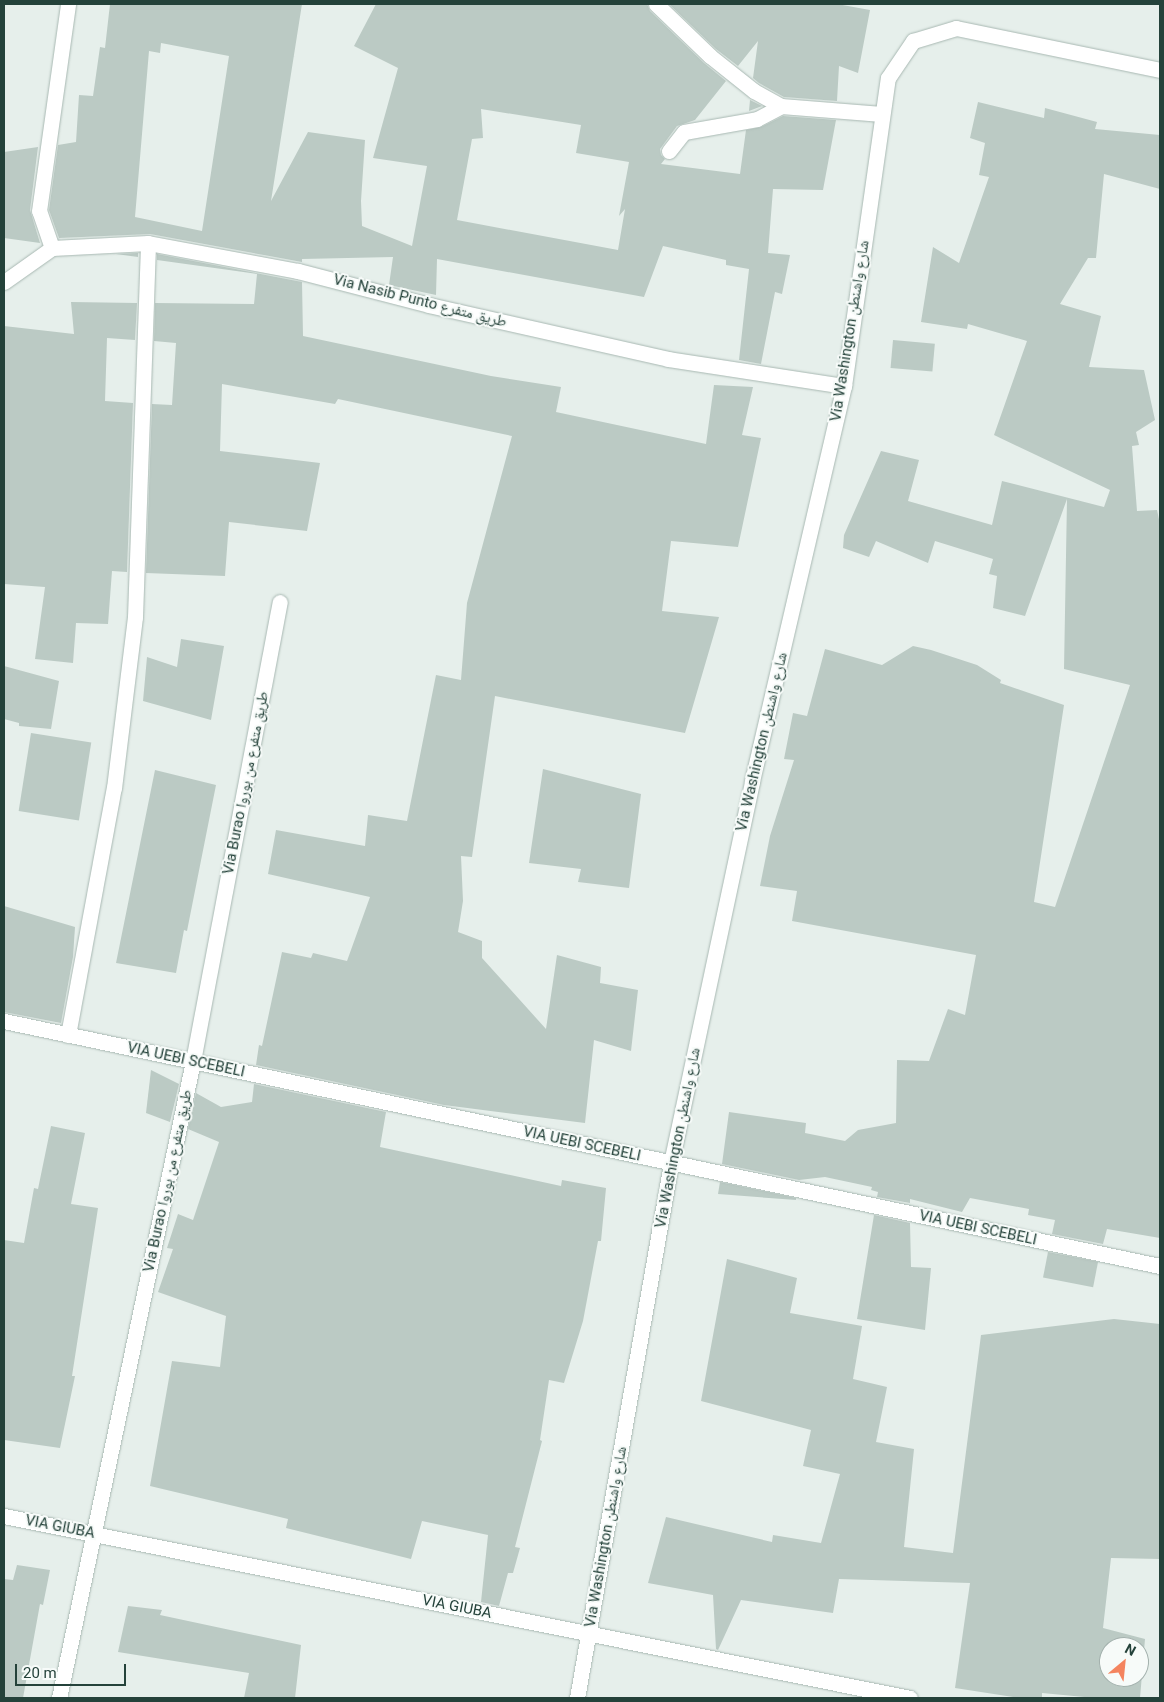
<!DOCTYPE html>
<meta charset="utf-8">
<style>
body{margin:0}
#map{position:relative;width:1164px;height:1702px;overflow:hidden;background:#e6efeb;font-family:Roboto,"Noto Naskh Arabic",sans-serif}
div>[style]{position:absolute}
.building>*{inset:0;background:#bbcac4;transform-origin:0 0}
.roads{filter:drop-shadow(0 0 1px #a8b8b2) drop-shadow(0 0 1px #a8b8b2)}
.lane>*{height:15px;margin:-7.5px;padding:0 7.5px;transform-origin:7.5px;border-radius:7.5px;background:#fff}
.street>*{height:15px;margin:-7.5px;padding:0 7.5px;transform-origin:7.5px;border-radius:7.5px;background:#fff}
.secondary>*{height:15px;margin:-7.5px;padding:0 7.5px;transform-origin:7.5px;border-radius:7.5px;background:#fff}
span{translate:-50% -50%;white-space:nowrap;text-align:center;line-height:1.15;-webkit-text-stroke:4px #f7fbf9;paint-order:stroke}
.street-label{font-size:15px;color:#24423a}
.frame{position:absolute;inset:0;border:5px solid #24423a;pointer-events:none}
.north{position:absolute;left:1099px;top:1637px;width:50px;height:50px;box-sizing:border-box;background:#f7fbf9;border:1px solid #a3b1ad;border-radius:50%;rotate:28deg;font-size:14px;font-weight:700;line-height:20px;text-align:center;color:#24423a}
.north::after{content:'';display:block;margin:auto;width:18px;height:22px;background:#f4845f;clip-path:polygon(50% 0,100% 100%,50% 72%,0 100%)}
.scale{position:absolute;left:15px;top:1664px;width:111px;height:22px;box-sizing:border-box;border:2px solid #24423a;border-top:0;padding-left:6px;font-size:15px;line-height:18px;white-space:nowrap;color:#24423a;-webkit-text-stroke:4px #f7fbf9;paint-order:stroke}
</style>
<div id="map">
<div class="building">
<i style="clip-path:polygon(evenodd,110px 4px,302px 4px,271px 201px,308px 132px,365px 140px,361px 201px,362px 226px,412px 246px,427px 166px,373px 158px,398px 68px,354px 46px,376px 4px,647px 4px,650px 11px,704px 63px,726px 81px,695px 120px,677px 126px,660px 149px,661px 155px,665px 159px,661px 164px,740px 174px,746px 130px,761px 127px,783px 116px,836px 120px,823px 190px,773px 189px,768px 253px,790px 255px,782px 294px,775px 292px,761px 364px,739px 360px,749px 269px,726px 265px,726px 260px,663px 246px,644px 297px,437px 259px,436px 295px,389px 285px,393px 257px,302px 259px,302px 262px,150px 234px,59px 238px,49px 210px,58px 145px,76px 142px,79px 95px,93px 96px,100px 47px,105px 48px,110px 4px,161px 43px,229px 56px,202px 231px,135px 217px,149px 51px,160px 53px,161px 43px,110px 4px,481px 109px,581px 125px,576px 153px,629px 162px,619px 216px,625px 209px,618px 250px,457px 220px,472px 139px,483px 138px,481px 109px)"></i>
<i style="clip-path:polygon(669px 4px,837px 4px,870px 10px,858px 73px,839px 66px,837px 101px,784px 97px,759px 83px,753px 78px,758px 41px,738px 66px,716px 49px)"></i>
<i style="clip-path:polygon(750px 100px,762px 106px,749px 111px)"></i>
<i style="clip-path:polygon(978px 102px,1044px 118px,1045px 108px,1097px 122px,1095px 129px,1160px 135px,1160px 189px,1104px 174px,1096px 258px,1088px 258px,1060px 304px,1101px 316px,1089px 367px,1144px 370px,1155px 420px,1136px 432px,1139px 445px,1132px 446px,1137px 511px,1157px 510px,1160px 524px,1160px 1238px,1107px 1229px,1103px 1244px,1052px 1234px,1055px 1220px,1028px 1215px,1029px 1209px,970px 1198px,962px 1212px,910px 1199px,910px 1203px,877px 1197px,878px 1192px,871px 1190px,872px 1187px,825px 1177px,799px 1180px,722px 1164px,729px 1112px,806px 1123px,805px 1133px,845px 1141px,858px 1130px,896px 1123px,897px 1060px,929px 1061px,948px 1009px,965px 1015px,976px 955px,792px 921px,797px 891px,760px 886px,770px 836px,794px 760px,784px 759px,793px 713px,807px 716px,825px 649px,882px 665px,913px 646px,931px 650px,977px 665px,1001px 680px,1000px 683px,1064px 705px,1034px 902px,1055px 907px,1130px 685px,1064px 669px,1067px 499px,1025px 616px,993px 608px,997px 576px,989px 574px,993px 559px,935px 541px,928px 563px,876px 541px,869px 557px,843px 548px,844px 535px,881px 451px,919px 460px,908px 501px,992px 525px,1002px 481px,1104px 507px,1110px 490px,994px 435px,1027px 341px,968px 324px,967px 329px,921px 322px,933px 247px,959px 263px,989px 177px,979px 175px,985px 143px,970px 138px)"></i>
<i style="clip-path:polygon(38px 147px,30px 210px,40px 243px,4px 238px,4px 152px)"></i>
<i style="clip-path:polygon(138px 253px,138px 257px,116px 254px)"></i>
<i style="clip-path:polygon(157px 254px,302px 282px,303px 336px,491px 376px,561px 387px,556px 412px,706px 444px,714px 385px,753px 387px,742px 435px,761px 438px,738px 547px,671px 541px,662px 611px,719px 617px,685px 733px,495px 696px,472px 857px,461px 856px,463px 901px,458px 932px,482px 941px,482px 958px,546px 1029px,557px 955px,601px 967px,600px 983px,638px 990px,631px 1051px,594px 1040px,585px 1123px,444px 1105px,256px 1065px,259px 1045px,262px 1046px,282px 952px,311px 958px,313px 953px,347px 961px,370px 897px,268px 874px,276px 830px,365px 846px,368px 815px,407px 821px,436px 675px,461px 680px,467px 603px,512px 436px,338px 399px,335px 404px,222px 384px,220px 451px,320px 463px,307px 531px,229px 522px,225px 576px,146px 573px,152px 404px,172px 405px,176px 343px,154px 341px,155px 303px,254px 304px,257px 274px,157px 260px)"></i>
<i style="clip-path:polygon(71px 302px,137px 303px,135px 340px,107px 338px,105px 401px,133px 403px,127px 572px,112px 571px,108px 624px,76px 623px,73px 663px,35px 659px,45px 587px,4px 584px,4px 326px,74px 334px)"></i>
<i style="left:893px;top:340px;width:42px;height:28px;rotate:5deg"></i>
<i style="clip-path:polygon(181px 639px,224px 646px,211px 720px,143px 701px,147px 657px,177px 667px)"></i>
<i style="clip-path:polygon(4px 666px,59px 681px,51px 729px,19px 726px,19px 723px,4px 719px)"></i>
<i style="left:31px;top:733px;width:61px;height:79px;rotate:9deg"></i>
<i style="clip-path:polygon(543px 769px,641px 794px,629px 888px,578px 882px,581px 869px,529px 863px)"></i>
<i style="clip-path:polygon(155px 770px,216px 785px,187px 931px,184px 930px,176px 973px,116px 963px)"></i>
<i style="clip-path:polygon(4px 906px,75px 927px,73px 957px,61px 1023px,4px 1012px)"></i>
<i style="clip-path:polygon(151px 1070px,179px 1084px,170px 1122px,146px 1113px)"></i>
<i style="clip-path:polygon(254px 1084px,386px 1112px,380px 1147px,561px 1186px,562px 1180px,606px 1188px,601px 1241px,598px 1241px,583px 1321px,564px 1383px,549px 1380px,540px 1440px,542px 1441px,515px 1547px,520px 1548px,513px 1573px,508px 1573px,499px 1606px,481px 1602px,488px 1535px,422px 1521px,411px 1559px,286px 1528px,288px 1519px,150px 1486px,172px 1361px,220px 1367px,226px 1316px,158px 1292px,173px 1249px,167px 1248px,178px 1214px,193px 1220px,219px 1142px,188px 1129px,196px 1093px,221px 1107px,252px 1102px)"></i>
<i style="clip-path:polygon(51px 1126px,85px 1133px,71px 1204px,98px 1208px,72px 1376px,75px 1376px,60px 1448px,4px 1440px,4px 1240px,24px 1243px,34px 1188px,38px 1189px)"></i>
<i style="clip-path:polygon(720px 1182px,796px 1198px,796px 1200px,718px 1194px)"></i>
<i style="clip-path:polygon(874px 1215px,910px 1223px,911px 1267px,931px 1268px,925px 1330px,857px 1319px)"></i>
<i style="left:1048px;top:1252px;width:51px;height:26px;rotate:11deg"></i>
<i style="clip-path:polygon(evenodd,727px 1259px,797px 1278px,790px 1313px,862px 1326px,853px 1379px,887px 1387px,876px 1442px,914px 1449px,904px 1547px,953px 1553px,981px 1335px,1114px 1319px,1160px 1324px,1160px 1559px,1111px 1558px,1103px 1628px,1145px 1639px,1140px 1698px,1095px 1698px,1042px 1693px,1042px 1698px,1020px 1698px,955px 1688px,970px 1583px,839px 1579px,833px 1613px,741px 1600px,718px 1650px,716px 1649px,713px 1595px,648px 1583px,666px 1517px,772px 1542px,773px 1535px,821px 1543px,840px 1474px,803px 1466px,811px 1430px,701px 1401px,727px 1259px,1109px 1647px,1139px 1647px,1139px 1677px,1109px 1677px,1109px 1647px)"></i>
<i style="clip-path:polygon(17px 1565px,50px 1570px,43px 1605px,40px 1604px,23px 1698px,4px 1698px,4px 1579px,13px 1580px)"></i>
<i style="clip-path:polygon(128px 1606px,162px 1610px,160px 1615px,301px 1645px,295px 1698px,244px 1698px,249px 1673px,118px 1652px)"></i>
</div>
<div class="roads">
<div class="lane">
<i style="left:656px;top:4px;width:75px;rotate:43.9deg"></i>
<i style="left:710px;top:56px;width:56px;rotate:38.5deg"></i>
<i style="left:754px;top:91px;width:31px;rotate:29deg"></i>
<i style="left:781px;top:106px;width:101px;rotate:4.5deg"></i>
<i style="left:669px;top:151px;width:24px;rotate:-52deg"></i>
<i style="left:684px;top:132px;width:74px;rotate:-10.1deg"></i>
<i style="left:757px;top:119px;width:27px;rotate:-28deg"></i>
</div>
<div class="street">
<i style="left:52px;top:248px;width:39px;rotate:-109deg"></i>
<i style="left:39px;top:211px;width:209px;rotate:-82deg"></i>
<i style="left:4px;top:282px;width:59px;rotate:-35.3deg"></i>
<i style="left:52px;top:248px;width:96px;rotate:-3deg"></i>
<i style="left:148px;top:243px;width:153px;rotate:10.6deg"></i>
<i style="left:298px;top:271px;width:135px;rotate:14.5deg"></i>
<i style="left:429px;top:305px;width:245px;rotate:12.7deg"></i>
<i style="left:668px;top:359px;width:178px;rotate:8.7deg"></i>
<i style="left:4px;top:1021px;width:1182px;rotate:11.97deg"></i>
<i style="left:68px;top:1035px;width:251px;rotate:-79.5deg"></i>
<i style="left:114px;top:788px;width:172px;rotate:-83deg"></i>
<i style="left:135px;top:617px;width:374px;rotate:-88deg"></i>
<i style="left:59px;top:1698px;width:651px;rotate:-78.12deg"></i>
<i style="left:193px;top:1061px;width:467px;rotate:-79.3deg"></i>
</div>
<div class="secondary">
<i style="left:4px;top:1516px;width:924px;rotate:11.36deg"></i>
<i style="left:577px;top:1698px;width:543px;rotate:-80.03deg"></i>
<i style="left:671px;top:1163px;width:390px;rotate:-78deg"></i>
<i style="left:752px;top:781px;width:406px;rotate:-76.9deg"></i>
<i style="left:844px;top:386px;width:311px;rotate:-81.9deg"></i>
<i style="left:888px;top:78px;width:45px;rotate:-56deg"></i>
<i style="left:913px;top:41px;width:45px;rotate:-16.8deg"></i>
<i style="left:956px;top:28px;width:208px;rotate:11.6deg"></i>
</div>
</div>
<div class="street-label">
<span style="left:420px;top:301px;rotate:14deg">Via Nasib Punto طريق متفرع</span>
<span style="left:850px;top:331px;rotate:-81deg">Via Washington شارع واشنطن</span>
<span style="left:762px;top:742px;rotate:-77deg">Via Washington شارع واشنطن</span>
<span style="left:246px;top:783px;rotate:-79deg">Via Burao طريق متفرع من بوروا</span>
<span style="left:186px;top:1060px;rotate:12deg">VIA UEBI SCEBELI</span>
<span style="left:678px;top:1138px;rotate:-79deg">Via Washington شارع واشنطن</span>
<span style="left:582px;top:1144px;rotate:12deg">VIA UEBI SCEBELI</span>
<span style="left:168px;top:1181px;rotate:-78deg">Via Burao طريق متفرع من بوروا</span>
<span style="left:978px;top:1228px;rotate:12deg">VIA UEBI SCEBELI</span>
<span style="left:60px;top:1527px;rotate:11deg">VIA GIUBA</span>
<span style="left:606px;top:1537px;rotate:-80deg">Via Washington شارع واشنطن</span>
<span style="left:457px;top:1607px;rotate:11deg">VIA GIUBA</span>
</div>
<div class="frame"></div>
<div class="north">N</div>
<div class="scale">20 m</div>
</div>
